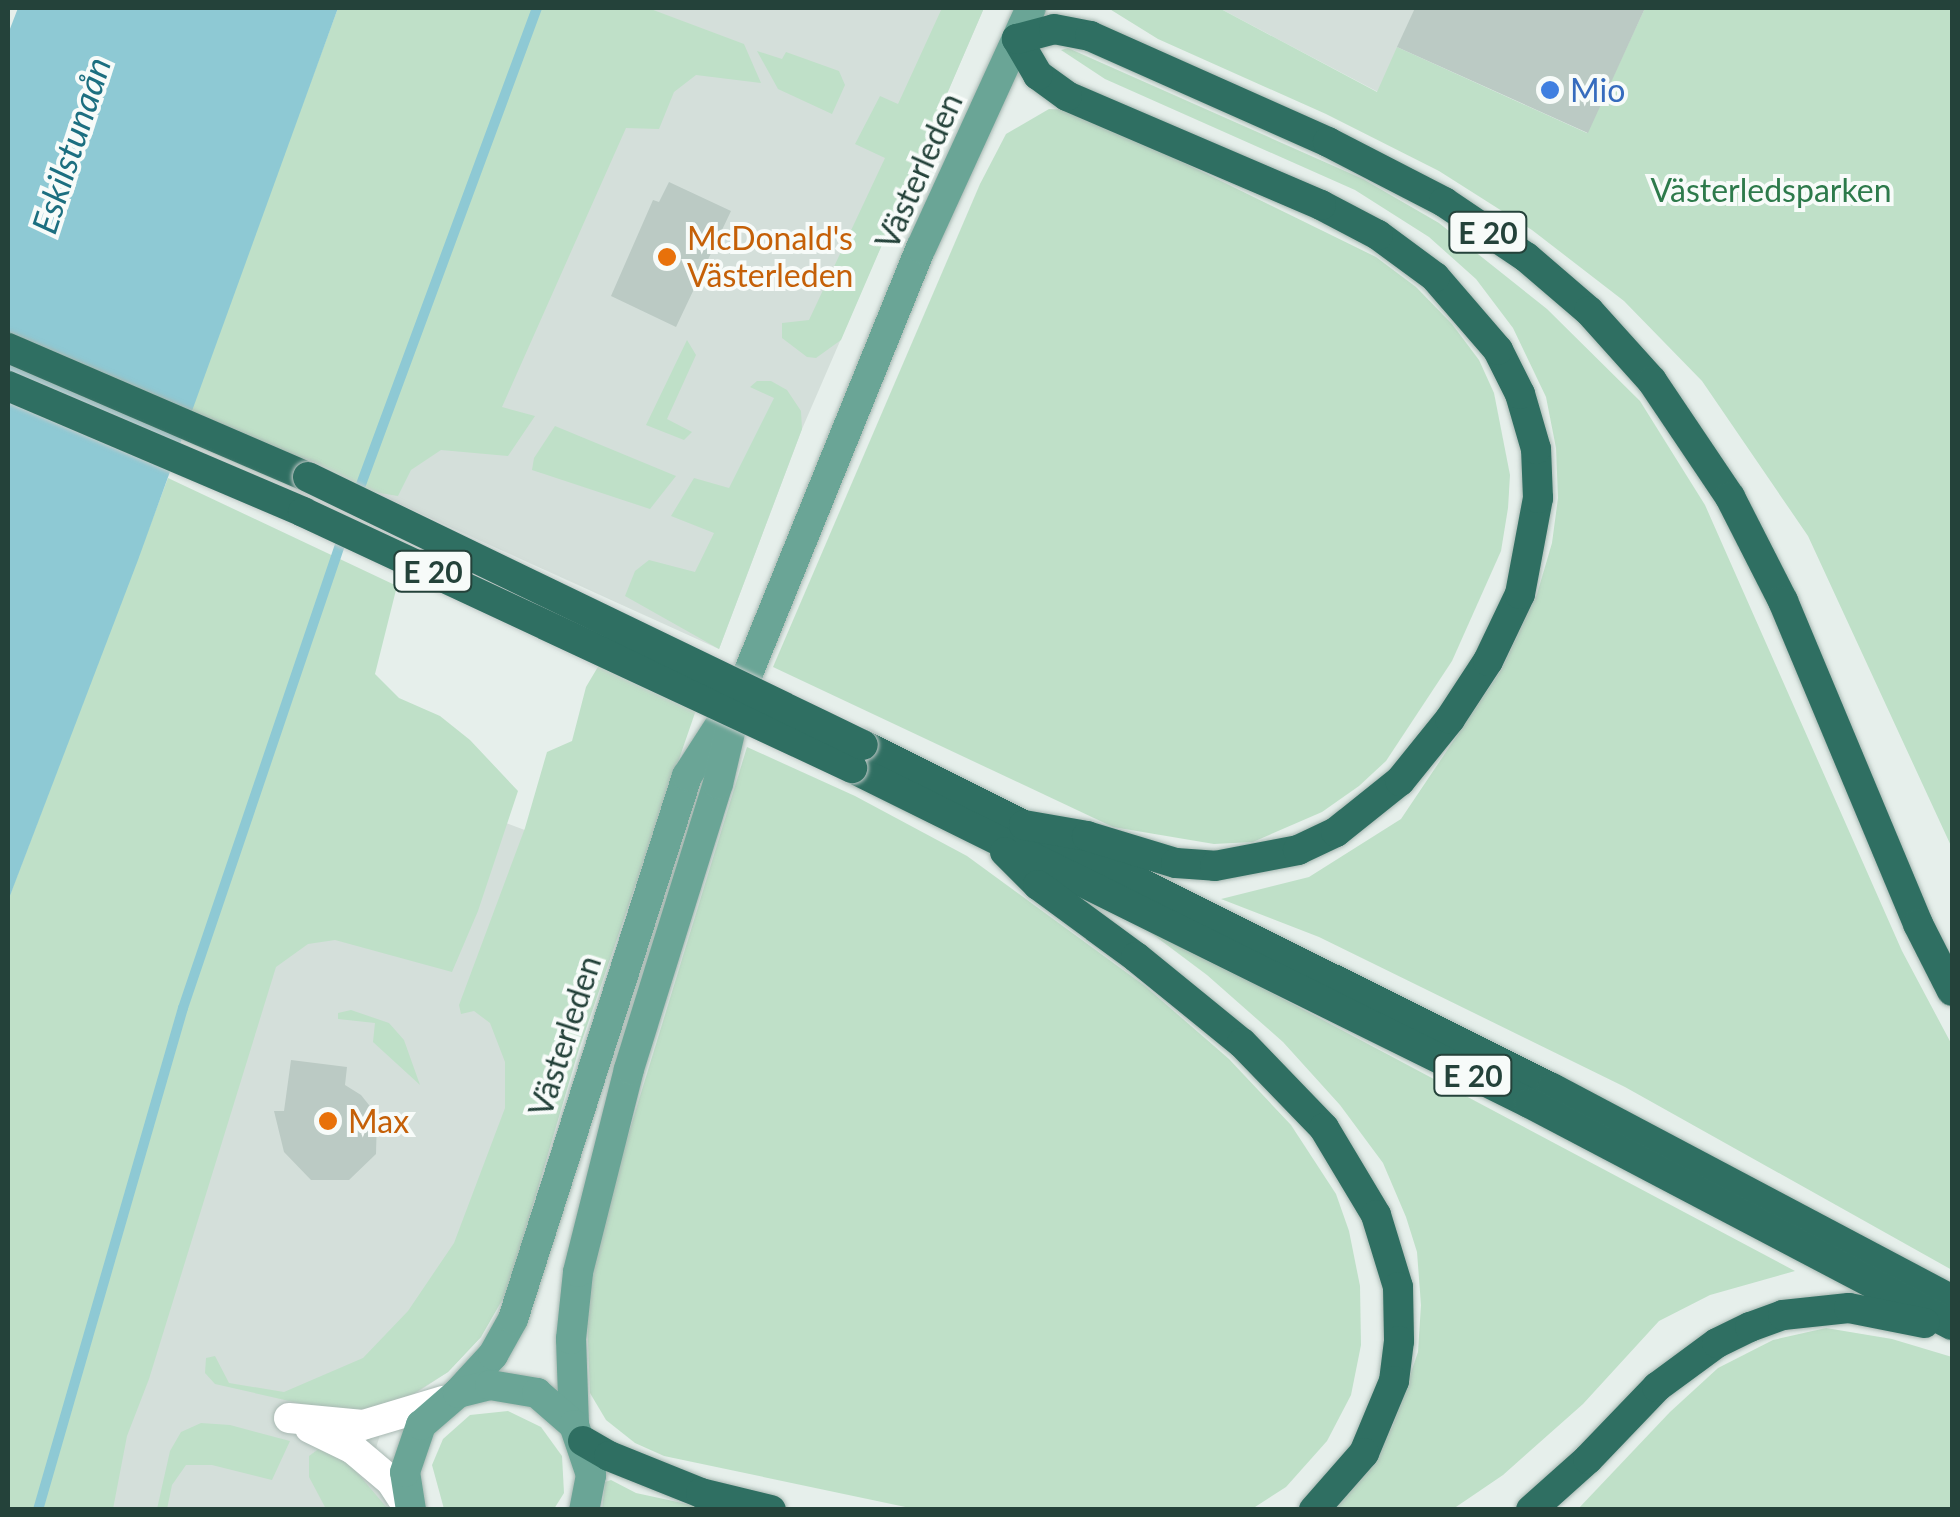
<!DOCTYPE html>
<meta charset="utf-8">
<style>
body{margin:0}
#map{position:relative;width:1960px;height:1517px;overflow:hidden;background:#e6efeb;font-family:Lato,sans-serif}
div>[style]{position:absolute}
.built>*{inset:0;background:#d4dfda}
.green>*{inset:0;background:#bfe0c8}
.water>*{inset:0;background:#8ec9d4}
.stream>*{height:10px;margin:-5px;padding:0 5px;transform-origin:5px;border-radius:5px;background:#8ec9d4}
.building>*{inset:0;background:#bbcac4}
.roads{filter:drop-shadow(0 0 2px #a8b8b2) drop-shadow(0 0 2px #a8b8b2)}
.minor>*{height:30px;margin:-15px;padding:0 15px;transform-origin:15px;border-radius:15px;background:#fff}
.major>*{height:30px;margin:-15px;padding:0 15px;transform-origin:15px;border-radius:15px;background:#6aa596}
.highway>*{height:30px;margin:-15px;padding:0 15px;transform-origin:15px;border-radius:15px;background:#2f6f62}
.bridges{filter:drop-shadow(0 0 2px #c2cac8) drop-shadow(0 0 2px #c2cac8)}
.highway-bridge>*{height:30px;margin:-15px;padding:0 15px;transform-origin:15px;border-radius:15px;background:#2f6f62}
.dots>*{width:28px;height:28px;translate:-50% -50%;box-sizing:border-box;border:5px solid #f7fbf9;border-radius:50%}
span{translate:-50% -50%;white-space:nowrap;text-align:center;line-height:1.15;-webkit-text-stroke:8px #f7fbf9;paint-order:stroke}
.shield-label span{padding:2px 8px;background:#f7fbf9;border:2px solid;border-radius:8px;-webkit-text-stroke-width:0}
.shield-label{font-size:30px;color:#24423a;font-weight:700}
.shop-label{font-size:32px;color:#366cbe}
.left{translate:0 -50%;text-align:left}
.street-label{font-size:32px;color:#24423a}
.park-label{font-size:32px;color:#2d7a4b}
.food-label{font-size:32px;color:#c56008}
.water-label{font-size:35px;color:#1c6f80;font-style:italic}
.frame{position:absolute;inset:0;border:10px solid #24423a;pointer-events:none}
</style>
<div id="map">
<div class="built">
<i style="clip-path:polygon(577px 8px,984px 8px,802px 429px,719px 649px,373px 492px)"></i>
<i style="clip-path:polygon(1219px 8px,1645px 8px,1588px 133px,1398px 47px,1378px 92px)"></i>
<i style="clip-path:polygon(506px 823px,637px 872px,481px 1337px,448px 1372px,387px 1412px,376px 1448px,388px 1509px,95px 1510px,240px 929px)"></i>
</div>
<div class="green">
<i style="clip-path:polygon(338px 8px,648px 8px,744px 44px,761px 83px,696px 75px,674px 92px,659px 129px,626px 128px,502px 407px,535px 416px,508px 456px,441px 450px,411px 470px,398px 496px,373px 492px,189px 411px)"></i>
<i style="clip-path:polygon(942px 8px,984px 8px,841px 340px,816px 358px,807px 357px,782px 338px,782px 323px,809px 320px,885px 158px,855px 144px,880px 96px,898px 104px)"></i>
<i style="clip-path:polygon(1108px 8px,1219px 8px,1377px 92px,1397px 47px,1587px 133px,1645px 8px,1952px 8px,1952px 848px,1808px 536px,1702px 381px,1624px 301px,1532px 230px,1439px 171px,1326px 114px,1158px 39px)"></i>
<i style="clip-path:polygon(1068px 48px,1363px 179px,1439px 223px,1547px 309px,1640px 401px,1705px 505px,1902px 951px,1952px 1045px,1952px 1270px,1625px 1087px,1319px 937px,1221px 899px,1309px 877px,1401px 819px,1501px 670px,1537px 594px,1552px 543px,1558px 498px,1556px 448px,1546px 397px,1513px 328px,1476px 279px,1429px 237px,1355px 190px,1105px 79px,1061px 50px)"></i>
<i style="clip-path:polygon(757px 51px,782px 59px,786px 52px,839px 71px,845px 85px,832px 114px,778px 89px)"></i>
<i style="clip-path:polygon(1049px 109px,1076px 110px,1376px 257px,1416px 287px,1452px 324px,1479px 360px,1494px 393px,1510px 475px,1508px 508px,1501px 551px,1452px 661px,1386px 761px,1359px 786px,1322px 812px,1253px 842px,1214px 844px,1113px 827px,773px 667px,980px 184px,1006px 134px)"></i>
<i style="clip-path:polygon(687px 340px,696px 355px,667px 419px,692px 432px,684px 440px,646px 425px)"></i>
<i style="clip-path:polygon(757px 381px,771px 381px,787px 390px,801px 411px,802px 429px,719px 649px,625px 596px,635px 571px,649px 560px,695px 572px,714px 533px,671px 516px,694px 478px,729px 488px,774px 398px,750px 387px)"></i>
<i style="clip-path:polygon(555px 426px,676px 476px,650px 509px,532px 470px,534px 458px)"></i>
<i style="clip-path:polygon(168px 478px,397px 586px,375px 674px,399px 698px,440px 716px,470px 740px,518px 791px,478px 911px,452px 972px,335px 940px,308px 944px,276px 967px,149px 1379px,127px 1436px,113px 1509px,8px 1509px,8px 900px)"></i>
<i style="clip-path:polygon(599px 665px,696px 710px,578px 1052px,508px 1290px,481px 1337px,448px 1372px,397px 1404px,358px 1411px,329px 1410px,215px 1384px,205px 1373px,206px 1358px,215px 1356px,229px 1383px,284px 1392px,363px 1358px,408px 1311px,454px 1243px,505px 1108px,505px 1062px,490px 1023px,474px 1011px,461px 1014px,459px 1005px,525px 828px,547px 752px,572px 741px,586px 687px)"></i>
<i style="clip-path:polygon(747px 747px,855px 796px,967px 856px,1145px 986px,1229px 1059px,1291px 1125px,1336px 1194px,1349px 1231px,1360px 1286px,1361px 1345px,1351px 1395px,1327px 1441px,1286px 1487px,1252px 1509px,915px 1509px,664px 1456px,635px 1443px,606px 1420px,590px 1393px,586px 1289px,599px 1230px)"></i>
<i style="clip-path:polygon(1131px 918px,1795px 1271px,1710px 1295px,1659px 1321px,1583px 1404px,1503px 1475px,1453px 1509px,1332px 1509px,1377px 1455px,1393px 1425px,1418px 1352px,1421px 1305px,1417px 1252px,1406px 1217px,1383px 1163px,1340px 1105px,1283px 1042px,1207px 975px)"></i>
<i style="clip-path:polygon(351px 1010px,389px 1023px,404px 1040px,420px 1085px,373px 1042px,375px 1023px,338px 1019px,338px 1013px)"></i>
<i style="clip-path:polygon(1826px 1328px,1892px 1339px,1952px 1357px,1952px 1509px,1578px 1509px,1670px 1412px,1718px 1368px,1773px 1340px)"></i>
<i style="clip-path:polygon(508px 1411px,541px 1427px,562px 1456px,564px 1493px,554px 1509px,444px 1509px,432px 1465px,443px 1439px,470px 1415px)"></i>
<i style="clip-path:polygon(201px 1423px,230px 1425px,290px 1441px,272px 1480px,212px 1465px,186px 1465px,172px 1485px,167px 1509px,157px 1509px,170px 1451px,181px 1432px)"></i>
<i style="clip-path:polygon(320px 1448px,348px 1462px,388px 1509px,326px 1509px,309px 1477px,309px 1456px)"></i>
<i style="clip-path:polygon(611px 1480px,636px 1493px,710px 1509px,602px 1509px,605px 1482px)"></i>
</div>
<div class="water">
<i style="clip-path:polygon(18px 8px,338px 8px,138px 560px,8px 901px,8px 34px)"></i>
</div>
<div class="stream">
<i style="left:356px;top:498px;width:522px;rotate:-69.73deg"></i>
<i style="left:38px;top:1510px;width:523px;rotate:-73.89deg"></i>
<i style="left:183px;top:1008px;width:502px;rotate:-71.28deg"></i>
</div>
<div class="building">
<i style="clip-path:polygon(1415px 8px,1645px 8px,1588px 133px,1397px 47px)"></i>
<i style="clip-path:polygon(669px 182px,731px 211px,676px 327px,611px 296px,653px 200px,659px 202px)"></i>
<i style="clip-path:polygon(291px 1060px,347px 1067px,345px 1085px,361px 1095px,377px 1115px,376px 1154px,349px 1180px,311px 1180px,284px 1152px,274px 1111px,284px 1111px)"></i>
</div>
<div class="roads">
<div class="minor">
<i style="left:289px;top:1418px;width:74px;rotate:5.4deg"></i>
<i style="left:363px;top:1425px;width:84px;rotate:-16.7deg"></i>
<i style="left:310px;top:1428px;width:48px;rotate:26deg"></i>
<i style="left:353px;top:1449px;width:50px;rotate:40.1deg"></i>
<i style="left:391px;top:1481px;width:35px;rotate:57deg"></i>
</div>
<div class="major">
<i style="left:458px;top:1393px;width:52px;rotate:-47.4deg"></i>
<i style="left:493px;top:1355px;width:41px;rotate:-60.9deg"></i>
<i style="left:513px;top:1319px;width:570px;rotate:-72.23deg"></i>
<i style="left:687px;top:776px;width:70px;rotate:-57.2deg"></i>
<i style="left:574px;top:1425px;width:86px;rotate:-92deg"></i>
<i style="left:571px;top:1339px;width:67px;rotate:-84deg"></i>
<i style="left:578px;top:1272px;width:209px;rotate:-75.9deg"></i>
<i style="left:629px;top:1069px;width:299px;rotate:-72.7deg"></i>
<i style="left:718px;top:784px;width:88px;rotate:-76.9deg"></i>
<i style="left:738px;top:698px;width:486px;rotate:-67.9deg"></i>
<i style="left:921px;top:248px;width:264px;rotate:-65.4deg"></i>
<i style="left:411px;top:1510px;width:38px;rotate:-99deg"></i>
<i style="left:405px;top:1472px;width:50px;rotate:-71.2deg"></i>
<i style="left:421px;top:1425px;width:49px;rotate:-40.9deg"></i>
<i style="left:458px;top:1393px;width:33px;rotate:-14deg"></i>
<i style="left:490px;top:1385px;width:48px;rotate:9.7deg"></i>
<i style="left:537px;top:1393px;width:49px;rotate:40.9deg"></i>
<i style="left:574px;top:1425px;width:53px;rotate:71.2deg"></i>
<i style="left:591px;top:1475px;width:36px;rotate:101deg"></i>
</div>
<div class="highway">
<i style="left:8px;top:348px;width:327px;rotate:23.3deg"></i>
<i style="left:863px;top:745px;width:770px;rotate:26.47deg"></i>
<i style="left:1552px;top:1088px;width:453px;rotate:27.9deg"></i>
<i style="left:852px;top:768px;width:755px;rotate:26.33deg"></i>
<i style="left:1529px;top:1103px;width:478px;rotate:27.7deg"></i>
<i style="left:1024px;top:825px;width:64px;rotate:9.9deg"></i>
<i style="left:1087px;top:836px;width:93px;rotate:16.9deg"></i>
<i style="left:1176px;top:863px;width:39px;rotate:4deg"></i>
<i style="left:1215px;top:866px;width:85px;rotate:-10.9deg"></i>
<i style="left:1298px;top:850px;width:42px;rotate:-25.3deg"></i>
<i style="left:1336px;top:832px;width:82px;rotate:-38.6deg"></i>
<i style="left:1400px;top:781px;width:80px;rotate:-51.1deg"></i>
<i style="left:1450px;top:719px;width:69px;rotate:-56.8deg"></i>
<i style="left:1488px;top:661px;width:74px;rotate:-64.5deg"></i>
<i style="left:1520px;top:594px;width:98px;rotate:-79.4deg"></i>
<i style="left:1538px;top:498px;width:49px;rotate:-92.3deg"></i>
<i style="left:1536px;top:449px;width:57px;rotate:-106.2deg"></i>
<i style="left:1520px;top:394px;width:49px;rotate:-116.6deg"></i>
<i style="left:1498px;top:350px;width:96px;rotate:-130.8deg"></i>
<i style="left:1435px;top:277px;width:71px;rotate:-143.6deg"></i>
<i style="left:1378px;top:235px;width:64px;rotate:-152.2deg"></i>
<i style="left:1321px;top:205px;width:276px;rotate:-156.8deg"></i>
<i style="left:1067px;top:96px;width:36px;rotate:-144deg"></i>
<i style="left:1038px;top:75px;width:42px;rotate:-120.3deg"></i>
<i style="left:1017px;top:39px;width:38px;rotate:-15deg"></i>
<i style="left:1054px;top:29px;width:37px;rotate:11deg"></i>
<i style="left:1090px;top:36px;width:261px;rotate:24deg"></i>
<i style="left:1328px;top:142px;width:131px;rotate:27.3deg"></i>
<i style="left:1444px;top:202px;width:99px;rotate:33.9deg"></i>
<i style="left:1526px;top:257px;width:83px;rotate:40.6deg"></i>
<i style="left:1589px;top:311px;width:94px;rotate:48deg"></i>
<i style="left:1652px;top:381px;width:140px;rotate:56.1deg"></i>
<i style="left:1730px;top:497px;width:117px;rotate:63deg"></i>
<i style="left:1783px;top:601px;width:350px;rotate:67.3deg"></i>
<i style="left:1918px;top:924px;width:75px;rotate:63.1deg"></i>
<i style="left:1005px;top:852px;width:47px;rotate:45deg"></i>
<i style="left:1038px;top:885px;width:122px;rotate:36.3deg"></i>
<i style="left:1136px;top:957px;width:136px;rotate:39.1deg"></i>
<i style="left:1242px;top:1043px;width:118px;rotate:46deg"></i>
<i style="left:1324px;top:1128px;width:101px;rotate:59.1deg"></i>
<i style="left:1376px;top:1215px;width:75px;rotate:73deg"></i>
<i style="left:1398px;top:1287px;width:54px;rotate:88.9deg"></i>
<i style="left:1399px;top:1341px;width:40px;rotate:97.1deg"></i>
<i style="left:1394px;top:1381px;width:78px;rotate:112.6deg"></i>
<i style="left:1364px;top:1453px;width:76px;rotate:131.3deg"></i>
<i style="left:583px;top:1441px;width:30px;rotate:30deg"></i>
<i style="left:609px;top:1456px;width:99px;rotate:21.9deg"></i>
<i style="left:701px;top:1493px;width:72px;rotate:13.7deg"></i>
<i style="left:1531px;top:1510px;width:76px;rotate:-41.8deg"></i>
<i style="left:1588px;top:1459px;width:100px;rotate:-46.2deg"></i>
<i style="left:1657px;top:1387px;width:74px;rotate:-36.3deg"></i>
<i style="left:1717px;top:1343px;width:37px;rotate:-26deg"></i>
<i style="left:1750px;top:1327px;width:35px;rotate:-20deg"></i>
<i style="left:1783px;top:1315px;width:66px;rotate:-6.1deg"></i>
<i style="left:1849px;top:1308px;width:77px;rotate:11.2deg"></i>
</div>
</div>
<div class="bridges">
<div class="highway-bridge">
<i style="left:8px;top:386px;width:321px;rotate:23.1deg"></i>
<i style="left:303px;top:512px;width:606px;rotate:25deg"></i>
<i style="left:308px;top:477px;width:616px;rotate:25.78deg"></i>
</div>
</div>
<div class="dots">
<i style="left:1550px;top:90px;background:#3f7fe0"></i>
<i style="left:667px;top:257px;background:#e8710a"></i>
<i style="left:328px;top:1121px;background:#e8710a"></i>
</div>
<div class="shield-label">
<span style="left:1488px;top:232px">E 20</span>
<span style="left:433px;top:571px">E 20</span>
<span style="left:1473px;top:1075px">E 20</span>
</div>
<div class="shop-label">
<span class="left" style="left:1570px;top:90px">Mio</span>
</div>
<div class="street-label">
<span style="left:919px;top:171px;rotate:-66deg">Västerleden</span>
<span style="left:565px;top:1036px;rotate:-72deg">Västerleden</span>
</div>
<div class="park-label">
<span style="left:1771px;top:190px">Västerledsparken</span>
</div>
<div class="food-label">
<span class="left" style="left:687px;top:257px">McDonald's<br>Västerleden</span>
<span class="left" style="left:348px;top:1121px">Max</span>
</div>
<div class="water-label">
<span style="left:70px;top:145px;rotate:-72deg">Eskilstunaån</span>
</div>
<div class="frame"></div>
</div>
